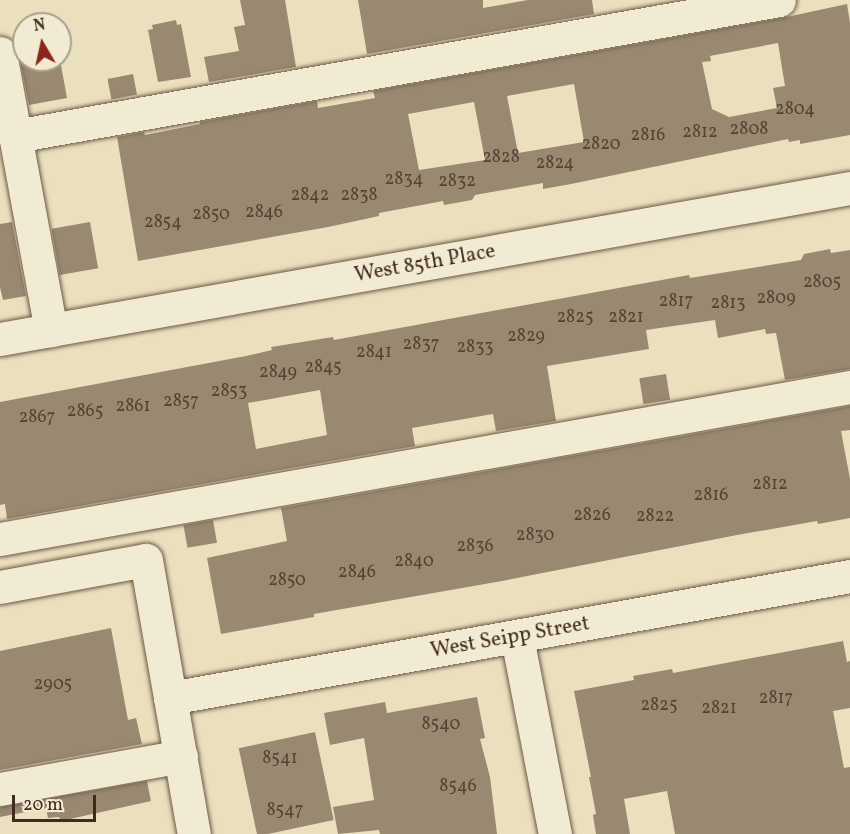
<!DOCTYPE html>
<style>
body{margin:0}
#map{position:relative;width:850px;height:834px;overflow:hidden;background:#ebe0bd;font-family:Vollkorn,serif}
div>[style]{position:absolute}
.building>*{inset:0;background:#9a8971;transform-origin:0 0}
.roads{filter:drop-shadow(0 0 2px #6c5846) drop-shadow(0 0 2px #6c5846)}
.minor>*{height:33px;margin:-16.5px;padding:0 16.5px;transform-origin:16.5px;border-radius:16.5px;background:#f2ebd4}
span{translate:-50% -50%;white-space:nowrap;text-align:center;line-height:1.15;-webkit-text-stroke:6px #f2ebd4;paint-order:stroke}
.number-label{font-size:18px;color:#584234}
.number-label span{-webkit-text-stroke-width:0}
.street-label{font-size:21px;color:#422a1f}
.north{position:absolute;left:12px;top:12px;width:60px;height:60px;box-sizing:border-box;background:#f2ebd4;border:2px solid #ac9e8c;border-radius:50%;rotate:351deg;font-size:16px;font-weight:700;line-height:24px;text-align:center;color:#422a1f}
.north::after{content:'';display:block;margin:auto;width:21px;height:27px;background:#8f2418;clip-path:polygon(50% 0,100% 100%,50% 72%,0 100%)}
.scale{position:absolute;left:12px;top:795px;width:84px;height:27px;box-sizing:border-box;border:3px solid #422a1f;border-top:0;padding-left:8px;font-size:18px;line-height:21px;white-space:nowrap;color:#422a1f;-webkit-text-stroke:4px #f2ebd4;paint-order:stroke}
</style>
<div id="map">
<div class="building">
<i style="clip-path:polygon(240px 0,285px 0,296px 67px,209px 82px,204px 57px,239px 51px,234px 27px,245px 25px)"></i>
<i style="clip-path:polygon(358px 0,483px 0,483px 8px,528px 0,592px 0,594px 14px,367px 54px)"></i>
<i style="clip-path:polygon(evenodd,847px 4px,850px 23px,850px 135px,800px 144px,800px 140px,789px 142px,788px 139px,571px 184px,543px 189px,543px 183px,475px 195px,472px 200px,444px 205px,443px 201px,379px 213px,379px 216px,328px 227px,138px 261px,117px 137px,144px 132px,145px 135px,200px 124px,200px 122px,317px 101px,318px 108px,375px 98px,373px 91px,782px 18px,847px 4px,778px 43px,785px 86px,773px 88px,777px 108px,729px 117px,712px 109px,702px 62px,711px 61px,710px 56px,778px 43px,847px 4px,574px 84px,584px 142px,518px 153px,507px 96px,574px 84px,847px 4px,474px 102px,485px 160px,419px 170px,408px 114px,474px 102px)"></i>
<i style="clip-path:polygon(176px 20px,177px 25px,181px 24px,191px 77px,158px 82px,148px 30px,153px 29px,152px 25px)"></i>
<i style="clip-path:polygon(20px 60px,60px 60px,67px 98px,29px 105px)"></i>
<i style="left:133px;top:74px;width:21px;height:26px;rotate:79deg"></i>
<i style="clip-path:polygon(12px 222px,26px 296px,3px 300px,0 287px,0 224px)"></i>
<i style="left:90px;top:222px;width:47px;height:39px;rotate:80deg"></i>
<i style="clip-path:polygon(evenodd,830px 249px,831px 253px,850px 250px,850px 369px,785px 380px,776px 333px,766px 334px,765px 329px,718px 338px,715px 320px,646px 330px,649px 349px,547px 366px,556px 421px,496px 431px,493px 414px,412px 428px,415px 446px,7px 519px,5px 504px,0 505px,0 402px,246px 356px,272px 350px,271px 347px,333px 337px,334px 340px,689px 275px,690px 278px,801px 260px,804px 254px,830px 249px,320px 390px,327px 435px,256px 449px,248px 403px,320px 390px)"></i>
<i style="left:666px;top:374px;width:26px;height:27px;rotate:81deg"></i>
<i style="clip-path:polygon(850px 406px,850px 430px,841px 431px,850px 479px,850px 518px,818px 524px,817px 521px,737px 535px,502px 581px,314px 614px,314px 617px,221px 634px,207px 558px,287px 541px,281px 508px)"></i>
<i style="left:213px;top:520px;width:23px;height:30px;rotate:80deg"></i>
<i style="clip-path:polygon(111px 628px,128px 720px,136px 718px,142px 744px,0 770px,0 651px)"></i>
<i style="clip-path:polygon(843px 641px,847px 662px,850px 661px,850px 708px,833px 711px,844px 768px,850px 767px,850px 834px,675px 834px,667px 791px,624px 799px,630px 834px,596px 834px,593px 815px,596px 814px,589px 777px,591px 777px,574px 691px,634px 680px,633px 676px,672px 669px,673px 673px)"></i>
<i style="clip-path:polygon(477px 697px,485px 738px,480px 739px,490px 777px,497px 834px,380px 834px,379px 830px,338px 834px,333px 807px,374px 800px,364px 738px,330px 745px,324px 713px,385px 702px,387px 713px)"></i>
<i style="left:315px;top:732px;width:90px;height:78px;rotate:78deg"></i>
<i style="clip-path:polygon(147px 781px,151px 801px,61px 821px,59px 817px,48px 818px,46px 808px,0 817px,0 807px)"></i>
</div>
<div class="roads">
<div class="minor">
<i style="left:0;top:53px;width:282px;rotate:79.6deg"></i>
<i style="left:15px;top:136px;width:776px;rotate:-10.09deg"></i>
<i style="left:0;top:339px;width:863px;rotate:-10.07deg"></i>
<i style="left:0;top:539px;width:863px;rotate:-10.14deg"></i>
<i style="left:0;top:587px;width:148px;rotate:-10.5deg"></i>
<i style="left:146px;top:560px;width:278px;rotate:80.1deg"></i>
<i style="left:517px;top:637px;width:201px;rotate:79.1deg"></i>
<i style="left:170px;top:698px;width:691px;rotate:-10.17deg"></i>
<i style="left:0;top:789px;width:184px;rotate:-10.3deg"></i>
</div>
</div>
<div class="number-label">
<span style="left:795px;top:110px">2804</span>
<span style="left:749px;top:130px">2808</span>
<span style="left:700px;top:133px">2812</span>
<span style="left:648px;top:136px">2816</span>
<span style="left:601px;top:145px">2820</span>
<span style="left:501px;top:158px">2828</span>
<span style="left:555px;top:164px">2824</span>
<span style="left:404px;top:180px">2834</span>
<span style="left:457px;top:182px">2832</span>
<span style="left:310px;top:196px">2842</span>
<span style="left:359px;top:196px">2838</span>
<span style="left:264px;top:213px">2846</span>
<span style="left:211px;top:215px">2850</span>
<span style="left:163px;top:223px">2854</span>
<span style="left:822px;top:283px">2805</span>
<span style="left:776px;top:299px">2809</span>
<span style="left:676px;top:302px">2817</span>
<span style="left:728px;top:304px">2813</span>
<span style="left:575px;top:318px">2825</span>
<span style="left:626px;top:318px">2821</span>
<span style="left:526px;top:337px">2829</span>
<span style="left:421px;top:345px">2837</span>
<span style="left:475px;top:348px">2833</span>
<span style="left:374px;top:353px">2841</span>
<span style="left:323px;top:368px">2845</span>
<span style="left:278px;top:373px">2849</span>
<span style="left:229px;top:392px">2853</span>
<span style="left:181px;top:402px">2857</span>
<span style="left:133px;top:407px">2861</span>
<span style="left:85px;top:412px">2865</span>
<span style="left:37px;top:418px">2867</span>
<span style="left:770px;top:485px">2812</span>
<span style="left:711px;top:496px">2816</span>
<span style="left:592px;top:516px">2826</span>
<span style="left:655px;top:517px">2822</span>
<span style="left:535px;top:536px">2830</span>
<span style="left:475px;top:547px">2836</span>
<span style="left:414px;top:562px">2840</span>
<span style="left:357px;top:573px">2846</span>
<span style="left:287px;top:581px">2850</span>
<span style="left:53px;top:685px">2905</span>
<span style="left:776px;top:699px">2817</span>
<span style="left:659px;top:706px">2825</span>
<span style="left:719px;top:709px">2821</span>
<span style="left:441px;top:725px">8540</span>
<span style="left:280px;top:759px">8541</span>
<span style="left:458px;top:787px">8546</span>
<span style="left:285px;top:811px">8547</span>
</div>
<div class="street-label">
<span style="left:425px;top:264px;rotate:-10deg">West 85th Place</span>
<span style="left:510px;top:638px;rotate:-10deg">West Seipp Street</span>
</div>
<div class="north">N</div>
<div class="scale">20 m</div>
</div>
